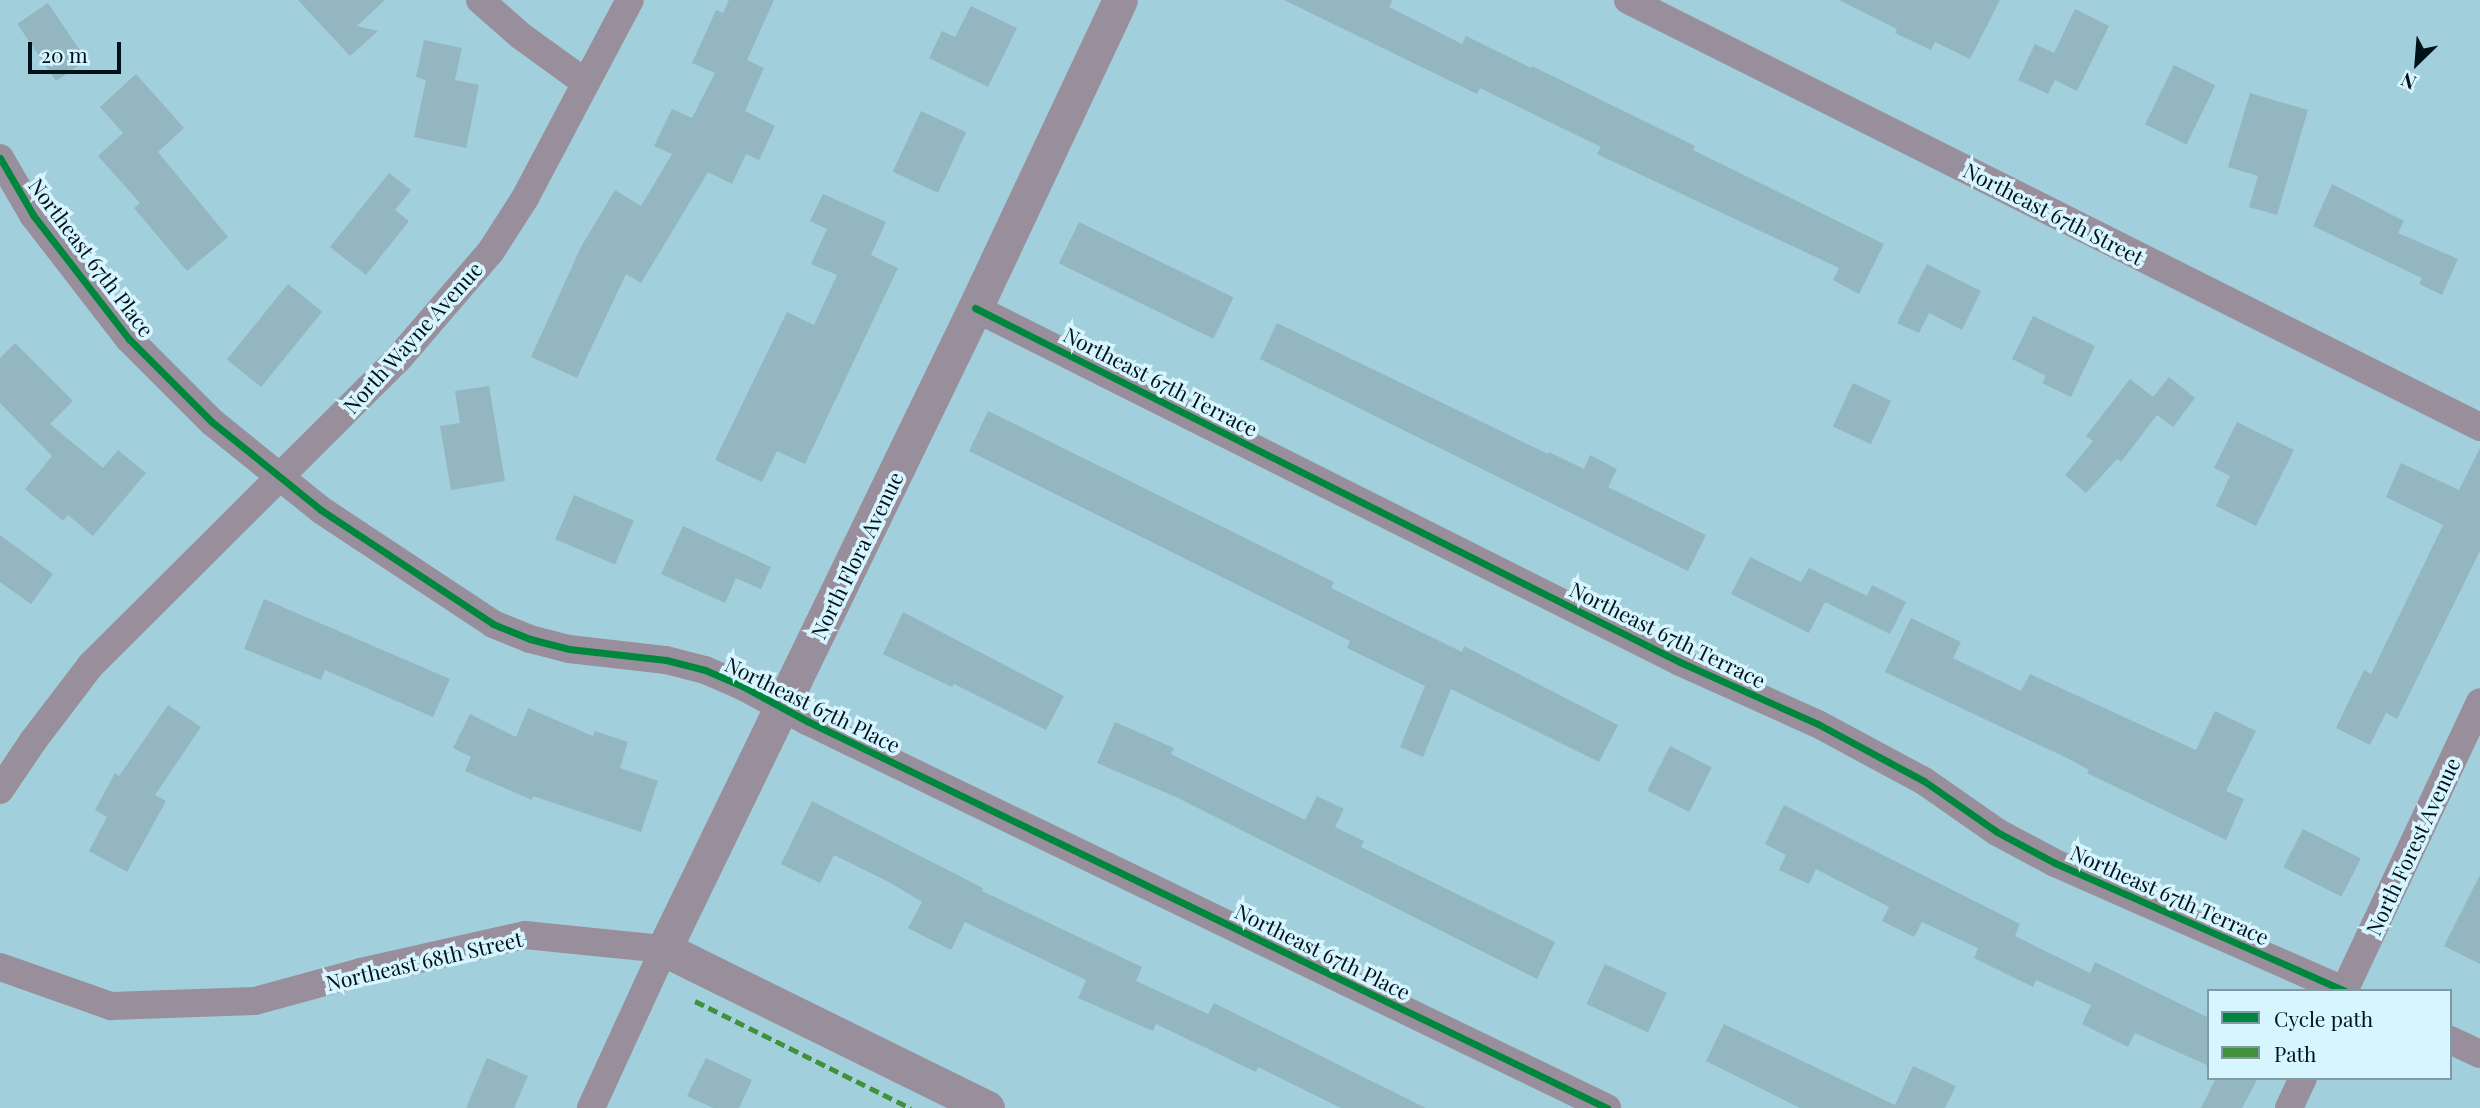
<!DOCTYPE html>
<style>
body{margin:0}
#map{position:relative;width:2480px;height:1108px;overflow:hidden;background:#a2cfdc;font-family:"Playfair Display",serif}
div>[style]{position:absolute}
.building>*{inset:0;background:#93b6c0;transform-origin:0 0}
.minor>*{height:28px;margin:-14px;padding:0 14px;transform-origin:14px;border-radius:14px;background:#998f9c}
.tertiary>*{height:35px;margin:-17.5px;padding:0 17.5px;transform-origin:17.5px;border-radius:17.5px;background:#998f9c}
.quiet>*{height:5px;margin-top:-2.5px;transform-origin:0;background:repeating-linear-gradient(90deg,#428f3c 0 10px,transparent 0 15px)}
.cycleway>*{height:7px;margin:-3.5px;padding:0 3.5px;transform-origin:3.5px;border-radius:3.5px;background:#00873e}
span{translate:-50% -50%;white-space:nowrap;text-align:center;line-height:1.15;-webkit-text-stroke:7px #d6f5ff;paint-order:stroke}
.street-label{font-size:21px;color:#001219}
.legend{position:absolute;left:2207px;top:989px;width:245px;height:91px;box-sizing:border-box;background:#d6f5ff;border:2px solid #809aa3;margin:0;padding:9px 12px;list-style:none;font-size:21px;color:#001219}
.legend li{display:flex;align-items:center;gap:14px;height:35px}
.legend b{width:35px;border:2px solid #809aa3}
.north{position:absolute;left:2382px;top:28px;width:70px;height:70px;-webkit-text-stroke:5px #d6f5ff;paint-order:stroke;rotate:205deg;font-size:19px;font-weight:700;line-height:28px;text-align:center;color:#001219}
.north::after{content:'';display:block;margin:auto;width:24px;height:32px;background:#001219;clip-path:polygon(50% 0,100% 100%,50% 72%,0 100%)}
.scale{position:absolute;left:28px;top:42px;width:93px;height:32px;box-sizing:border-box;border:4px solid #001219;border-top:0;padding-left:9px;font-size:21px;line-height:24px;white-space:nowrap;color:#001219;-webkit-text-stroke:5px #d6f5ff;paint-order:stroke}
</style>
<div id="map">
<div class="building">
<i style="clip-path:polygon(298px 0,385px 0,357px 26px,378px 31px,350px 56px)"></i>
<i style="clip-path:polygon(729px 0,774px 0,747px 60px,764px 68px,745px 111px,775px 126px,759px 160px,746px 154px,732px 184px,708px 172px,641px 283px,626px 274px,577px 378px,531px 357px,581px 247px,615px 190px,641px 206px,672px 154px,654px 146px,672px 109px,692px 118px,715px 73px,692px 63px,716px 10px,723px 13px)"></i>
<i style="clip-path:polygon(1284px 0,1393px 0,1389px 7px,1462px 44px,1466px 36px,1531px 68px,1532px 66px,1695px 146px,1693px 150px,1884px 244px,1859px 294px,1833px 280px,1839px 268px,1597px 154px,1601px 147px,1480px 88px,1477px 94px)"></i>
<i style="clip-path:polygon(1839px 0,2000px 0,1970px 59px,1935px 42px,1931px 50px,1895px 33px,1897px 29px)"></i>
<i style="left:48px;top:3px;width:69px;height:37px;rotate:56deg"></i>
<i style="clip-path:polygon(971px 6px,1017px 28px,988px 87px,929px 58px,942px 31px,955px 37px)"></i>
<i style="clip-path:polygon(2075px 9px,2109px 26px,2077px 91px,2055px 80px,2048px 94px,2018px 80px,2035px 44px,2054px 53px)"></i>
<i style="clip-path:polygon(424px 40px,462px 48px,455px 80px,479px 85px,466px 148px,414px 137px,426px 80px,416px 77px)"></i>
<i style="left:2174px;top:65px;width:46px;height:66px;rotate:26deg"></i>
<i style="clip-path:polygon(136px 74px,184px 128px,158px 152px,228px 237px,187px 271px,134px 208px,140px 203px,98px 156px,123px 133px,100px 107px)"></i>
<i style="clip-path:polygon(2250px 93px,2308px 110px,2277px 215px,2249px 207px,2258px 176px,2228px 167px)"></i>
<i style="left:921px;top:111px;width:50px;height:67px;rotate:25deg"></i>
<i style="clip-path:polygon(389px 173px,411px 190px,395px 210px,409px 221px,366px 275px,330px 247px)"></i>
<i style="clip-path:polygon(2332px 184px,2404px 221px,2398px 233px,2458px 259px,2442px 295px,2419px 284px,2422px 278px,2313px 226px)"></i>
<i style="clip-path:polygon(823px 194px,886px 222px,871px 255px,898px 268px,805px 464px,777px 451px,762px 482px,715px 460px,787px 312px,814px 325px,837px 275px,811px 264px,827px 229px,810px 221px)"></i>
<i style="left:1079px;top:222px;width:172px;height:46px;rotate:26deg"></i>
<i style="clip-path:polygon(1927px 264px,1981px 291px,1962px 330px,1929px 313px,1919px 333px,1897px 323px)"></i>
<i style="left:288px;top:284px;width:44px;height:97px;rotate:39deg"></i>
<i style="clip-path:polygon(2033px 316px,2095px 346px,2071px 397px,2042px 383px,2046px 376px,2012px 359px)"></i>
<i style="clip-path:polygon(1277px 323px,1548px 454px,1549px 452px,1584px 469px,1590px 455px,1617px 469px,1608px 487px,1706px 535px,1688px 571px,1260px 359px)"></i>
<i style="clip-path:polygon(15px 343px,73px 401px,50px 424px,103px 468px,118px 450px,146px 473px,93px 536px,68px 515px,63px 521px,25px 489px,52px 456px,0 403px,0 358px)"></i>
<i style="clip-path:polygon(2169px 377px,2195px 398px,2173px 427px,2157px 415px,2121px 462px,2117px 459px,2086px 493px,2065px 475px,2093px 441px,2086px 436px,2130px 379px,2153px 397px)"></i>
<i style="left:1853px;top:383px;width:42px;height:48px;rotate:25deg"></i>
<i style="clip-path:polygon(489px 386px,505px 481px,451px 490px,440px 426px,460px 423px,455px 391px)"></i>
<i style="clip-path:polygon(988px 411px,1334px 582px,1331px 588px,1462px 652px,1464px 646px,1618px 725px,1599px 762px,1451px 689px,1423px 757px,1400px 747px,1425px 686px,1347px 648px,1350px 641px,969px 451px)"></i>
<i style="clip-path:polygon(2237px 422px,2294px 450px,2256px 526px,2216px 506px,2230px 476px,2214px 468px)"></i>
<i style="clip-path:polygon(2480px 448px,2480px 551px,2397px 719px,2386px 713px,2370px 745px,2336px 728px,2364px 670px,2371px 674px,2443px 525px,2386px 497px,2401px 463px,2459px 490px)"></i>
<i style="left:574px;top:495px;width:65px;height:48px;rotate:23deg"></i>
<i style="clip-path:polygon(683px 526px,771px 567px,761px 589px,736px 578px,725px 603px,661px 574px)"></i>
<i style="clip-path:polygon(0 535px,53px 574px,31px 604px,0 582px)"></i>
<i style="clip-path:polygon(1750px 557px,1801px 582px,1809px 568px,1867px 596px,1872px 585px,1906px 602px,1890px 634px,1825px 602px,1809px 633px,1731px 594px)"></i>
<i style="clip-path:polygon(264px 599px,450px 679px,433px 717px,325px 670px,321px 680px,244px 649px)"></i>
<i style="clip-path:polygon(903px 612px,1064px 696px,1046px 730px,954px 684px,952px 687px,883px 654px)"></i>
<i style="clip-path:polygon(1911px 618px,1961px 642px,1953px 658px,2021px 691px,2030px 674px,2196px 750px,2215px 711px,2256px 731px,2226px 791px,2244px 799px,2226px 840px,2087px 773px,2089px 770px,2071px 760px,1885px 672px)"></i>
<i style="clip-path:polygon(168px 705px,201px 727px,155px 795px,166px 801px,127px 872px,89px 851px,107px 817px,95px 810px,115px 773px,119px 776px)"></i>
<i style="clip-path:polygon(528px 708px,593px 736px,595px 731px,628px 742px,620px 768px,658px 781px,641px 832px,533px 796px,532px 800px,465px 771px,471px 757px,453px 748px,470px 714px,516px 737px)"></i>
<i style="clip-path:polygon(1115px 722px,1174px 748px,1171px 754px,1305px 820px,1317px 796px,1344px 809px,1335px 827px,1364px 841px,1361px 847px,1555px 942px,1537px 979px,1178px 798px,1097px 763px)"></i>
<i style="left:1670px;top:746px;width:47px;height:50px;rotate:27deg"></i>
<i style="clip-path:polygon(812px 801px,983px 888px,982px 891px,1142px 967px,1136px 981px,1208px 1014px,1214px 1003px,1426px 1108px,1341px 1108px,1258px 1067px,1256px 1072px,1156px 1024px,1153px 1031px,1078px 998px,1086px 980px,965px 922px,951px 950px,908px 928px,922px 902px,891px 883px,834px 855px,820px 883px,781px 864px)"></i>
<i style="clip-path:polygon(1784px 805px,2020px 924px,2015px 936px,2090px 973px,2095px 962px,2209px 1018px,2209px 1066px,2135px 1033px,2128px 1047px,2082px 1024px,2091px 1005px,2036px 980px,2033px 987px,1974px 958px,1978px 948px,1922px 922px,1914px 937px,1882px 921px,1889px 907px,1816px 869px,1809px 884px,1779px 870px,1786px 855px,1765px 844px)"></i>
<i style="left:2303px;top:829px;width:65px;height:43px;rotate:27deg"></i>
<i style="clip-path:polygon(2480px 875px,2480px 964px,2444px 946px)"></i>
<i style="left:1605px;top:964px;width:68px;height:44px;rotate:25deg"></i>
<i style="clip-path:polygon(1724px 1024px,1895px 1105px,1913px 1066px,1956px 1086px,1945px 1108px,1800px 1108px,1706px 1061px)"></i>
<i style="clip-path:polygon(487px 1058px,528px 1076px,514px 1108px,466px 1108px)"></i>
<i style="clip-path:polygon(706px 1058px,752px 1080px,739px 1108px,713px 1108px,687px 1096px)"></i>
<i style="clip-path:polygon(2216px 1078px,2258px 1078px,2242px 1108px,2201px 1108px)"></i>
</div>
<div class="minor">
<i style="left:480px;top:0;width:55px;rotate:41.3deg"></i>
<i style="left:521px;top:36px;width:80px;rotate:35.9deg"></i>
<i style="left:1628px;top:0;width:953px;rotate:26.62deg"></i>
<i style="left:0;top:158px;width:66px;rotate:59.9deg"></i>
<i style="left:33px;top:215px;width:157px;rotate:52.3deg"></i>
<i style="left:129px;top:339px;width:117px;rotate:45deg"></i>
<i style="left:212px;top:422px;width:140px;rotate:38.9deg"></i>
<i style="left:321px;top:510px;width:206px;rotate:33.5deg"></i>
<i style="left:493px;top:624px;width:40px;rotate:22deg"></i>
<i style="left:530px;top:639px;width:40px;rotate:14.4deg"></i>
<i style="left:569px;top:649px;width:98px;rotate:6.5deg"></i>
<i style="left:666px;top:660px;width:40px;rotate:14.4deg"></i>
<i style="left:705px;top:670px;width:40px;rotate:23.4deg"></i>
<i style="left:742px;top:686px;width:74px;rotate:28.3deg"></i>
<i style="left:807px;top:721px;width:889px;rotate:25.82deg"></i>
<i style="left:975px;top:308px;width:789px;rotate:26.66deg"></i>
<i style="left:1680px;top:662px;width:151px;rotate:24.2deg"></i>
<i style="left:1818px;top:724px;width:120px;rotate:28.3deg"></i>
<i style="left:1924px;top:781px;width:89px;rotate:34.9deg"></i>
<i style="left:1997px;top:832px;width:66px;rotate:28.1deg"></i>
<i style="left:2055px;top:863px;width:317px;rotate:23.8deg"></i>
<i style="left:0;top:790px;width:59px;rotate:-56deg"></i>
<i style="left:33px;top:741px;width:96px;rotate:-52.7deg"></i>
<i style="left:91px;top:665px;width:435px;rotate:-44.9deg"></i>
<i style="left:399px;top:358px;width:141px;rotate:-49.3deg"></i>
<i style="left:491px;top:251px;width:63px;rotate:-57.3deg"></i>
<i style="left:525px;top:198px;width:224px;rotate:-62.1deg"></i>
<i style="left:0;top:967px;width:118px;rotate:19.4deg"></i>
<i style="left:111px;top:1006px;width:144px;rotate:-2deg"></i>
<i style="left:255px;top:1001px;width:110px;rotate:-15.3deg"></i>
<i style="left:361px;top:972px;width:168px;rotate:-12.7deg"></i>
<i style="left:525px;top:935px;width:140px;rotate:5.8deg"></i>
<i style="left:664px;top:949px;width:175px;rotate:114.7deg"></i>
<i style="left:2344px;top:991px;width:319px;rotate:-64.8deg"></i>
<i style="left:2450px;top:1040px;width:33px;rotate:25deg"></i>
<i style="left:2289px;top:1108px;width:33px;rotate:-65deg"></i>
</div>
<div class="tertiary">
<i style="left:987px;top:1108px;width:360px;rotate:-153.8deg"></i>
<i style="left:664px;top:949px;width:712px;rotate:-64.12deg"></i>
<i style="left:975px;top:308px;width:340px;rotate:-64.8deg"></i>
</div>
<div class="quiet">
<i style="left:695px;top:1001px;width:241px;rotate:26.4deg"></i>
</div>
<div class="cycleway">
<i style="left:0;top:158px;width:66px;rotate:59.9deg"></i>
<i style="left:33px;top:215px;width:157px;rotate:52.3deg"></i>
<i style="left:129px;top:339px;width:117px;rotate:45deg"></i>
<i style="left:212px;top:422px;width:140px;rotate:38.9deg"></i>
<i style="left:321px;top:510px;width:206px;rotate:33.5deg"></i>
<i style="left:493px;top:624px;width:40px;rotate:22deg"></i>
<i style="left:530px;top:639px;width:40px;rotate:14.4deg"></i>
<i style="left:569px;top:649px;width:98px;rotate:6.5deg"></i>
<i style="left:666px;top:660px;width:40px;rotate:14.4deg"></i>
<i style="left:705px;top:670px;width:40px;rotate:23.4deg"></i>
<i style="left:742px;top:686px;width:74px;rotate:28.3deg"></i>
<i style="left:807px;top:721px;width:889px;rotate:25.82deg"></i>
<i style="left:975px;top:308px;width:789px;rotate:26.66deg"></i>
<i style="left:1680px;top:662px;width:151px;rotate:24.2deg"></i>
<i style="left:1818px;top:724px;width:120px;rotate:28.3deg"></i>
<i style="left:1924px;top:781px;width:89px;rotate:34.9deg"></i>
<i style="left:1997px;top:832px;width:66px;rotate:28.1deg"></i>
<i style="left:2055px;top:863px;width:317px;rotate:23.8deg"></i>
</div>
<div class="street-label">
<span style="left:2054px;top:213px;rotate:27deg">Northeast 67th Street</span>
<span style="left:92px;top:257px;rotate:53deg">Northeast 67th Place</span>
<span style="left:412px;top:337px;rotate:-48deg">North Wayne Avenue</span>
<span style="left:1161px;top:381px;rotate:27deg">Northeast 67th Terrace</span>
<span style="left:856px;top:555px;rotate:-64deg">North Flora Avenue</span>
<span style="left:1668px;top:634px;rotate:26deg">Northeast 67th Terrace</span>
<span style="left:813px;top:704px;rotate:26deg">Northeast 67th Place</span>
<span style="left:2412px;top:846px;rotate:-65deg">North Forest Avenue</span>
<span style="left:2170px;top:894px;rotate:24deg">Northeast 67th Terrace</span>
<span style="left:1323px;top:951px;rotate:26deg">Northeast 67th Place</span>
<span style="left:424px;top:960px;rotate:-13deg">Northeast 68th Street</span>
</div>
<ul class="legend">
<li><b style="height:9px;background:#00873e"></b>Cycle path</li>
<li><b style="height:9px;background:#428f3c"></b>Path</li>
</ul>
<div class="north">N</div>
<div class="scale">20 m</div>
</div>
